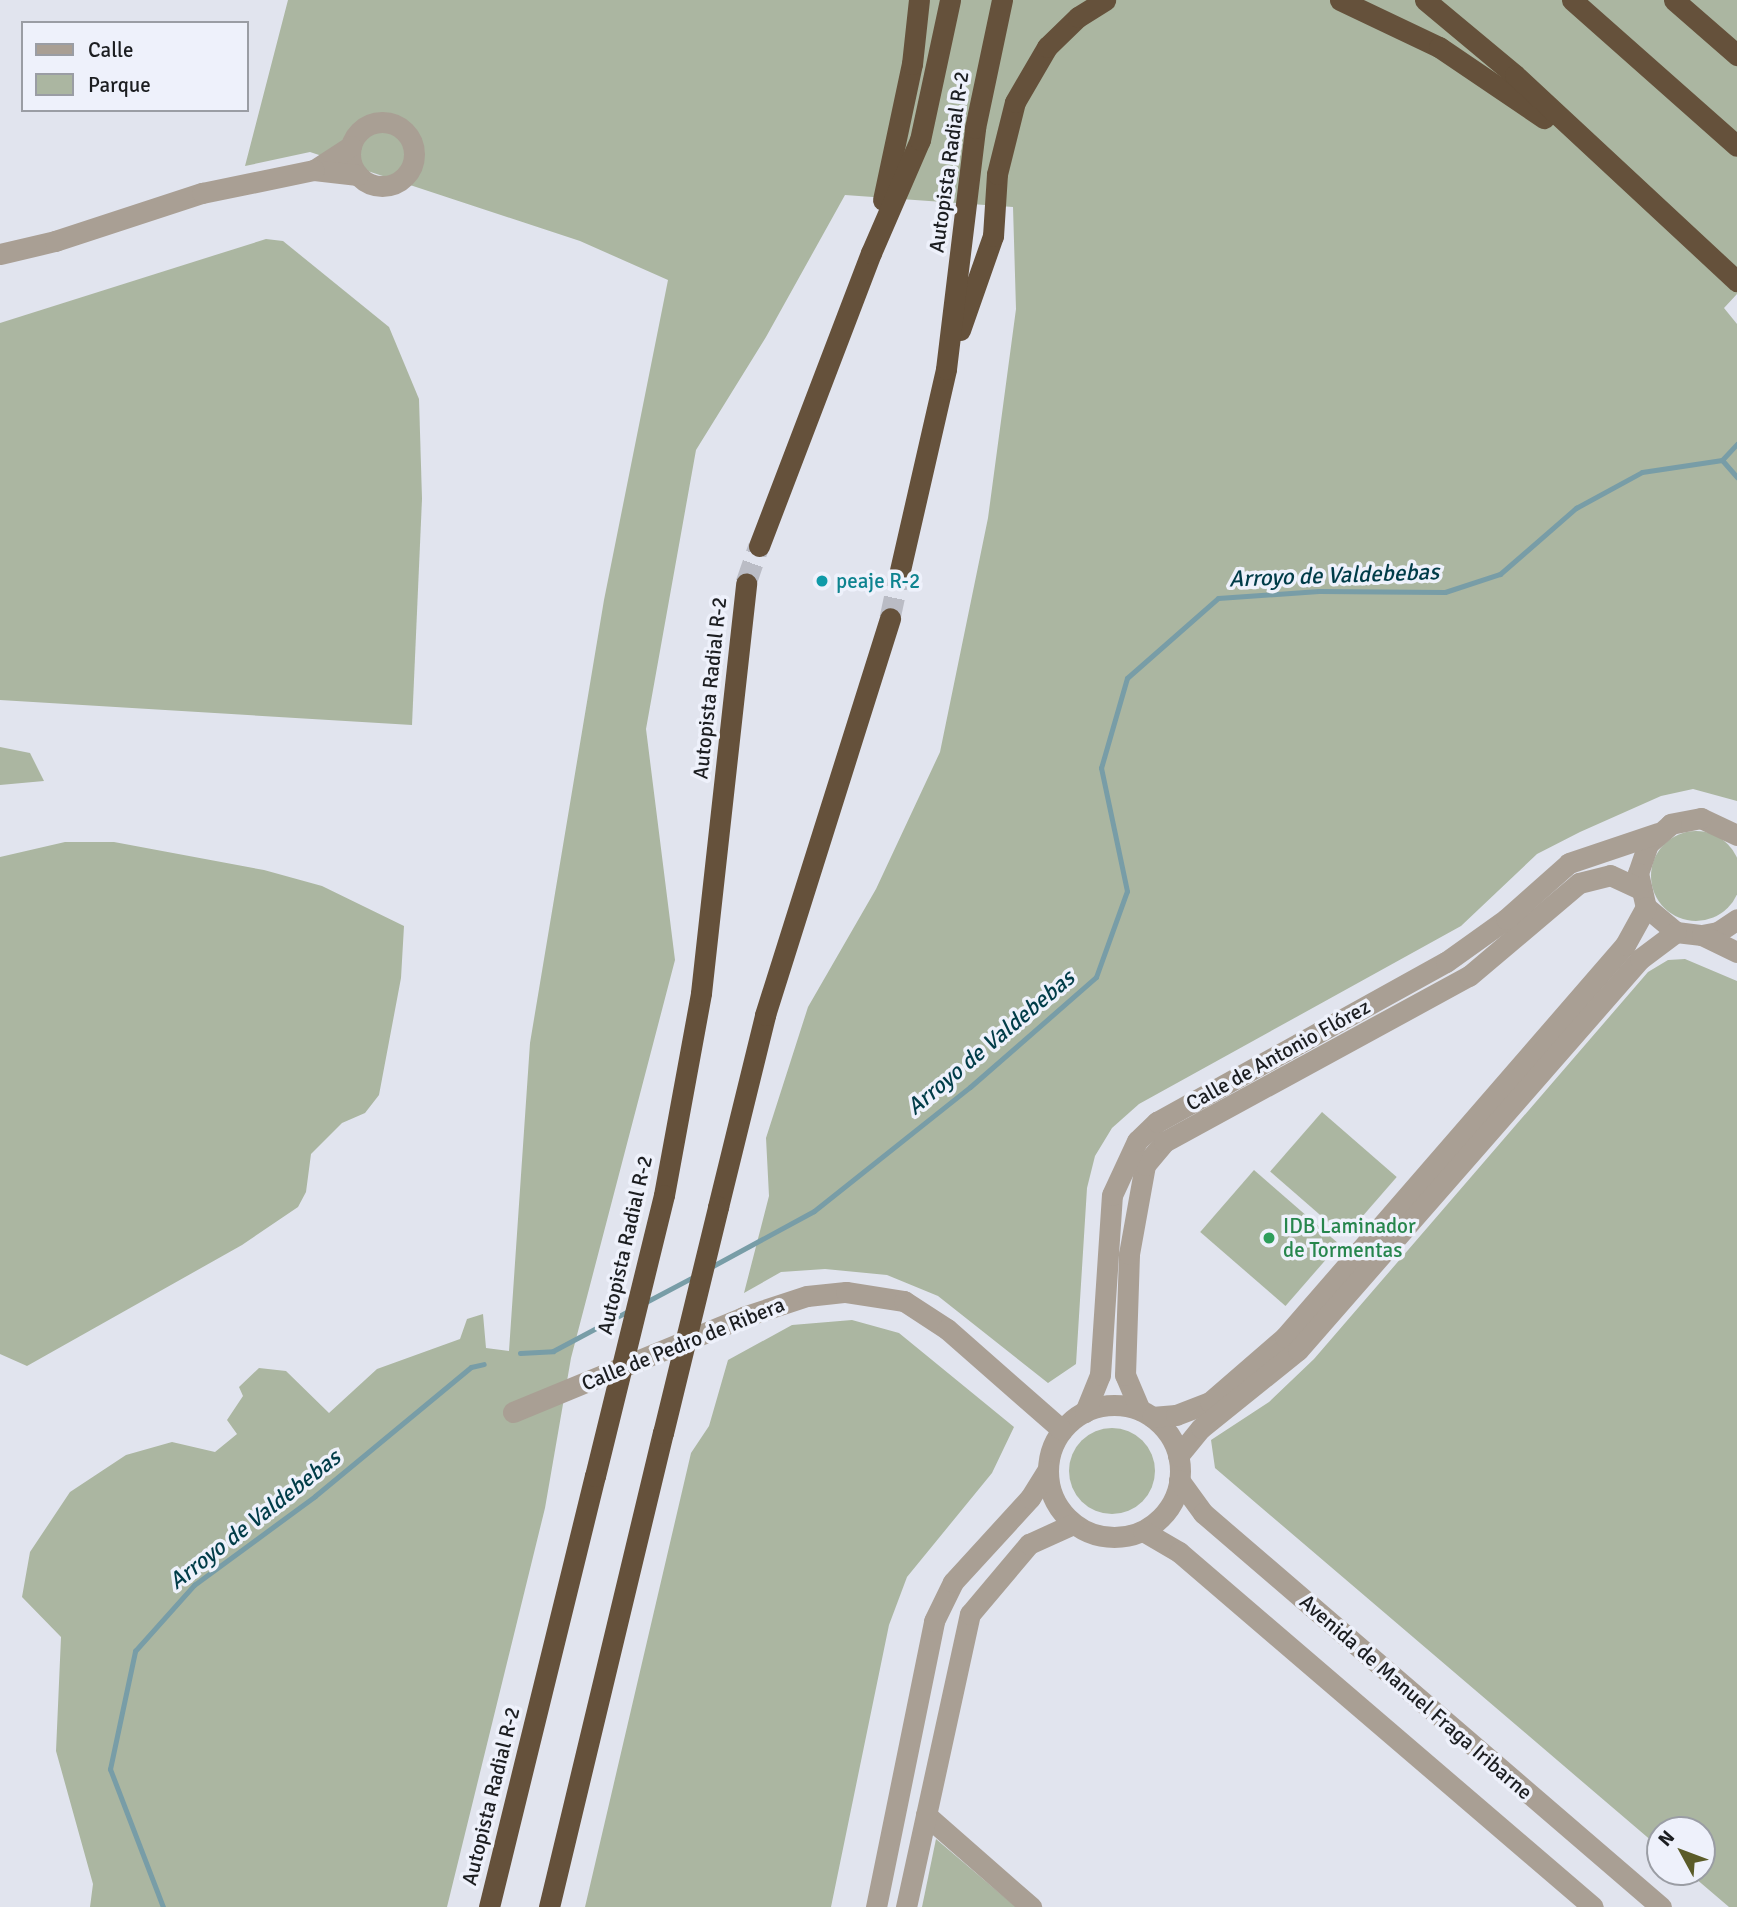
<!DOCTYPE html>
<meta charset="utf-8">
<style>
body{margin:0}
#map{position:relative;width:1737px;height:1907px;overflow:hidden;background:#e1e4ee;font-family:Signika,sans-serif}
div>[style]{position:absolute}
.green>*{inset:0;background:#abb6a1;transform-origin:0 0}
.round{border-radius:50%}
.stream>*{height:5px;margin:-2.5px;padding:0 2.5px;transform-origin:2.5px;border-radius:2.5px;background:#789da7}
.highway-tunnel>*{height:21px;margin-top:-10.5px;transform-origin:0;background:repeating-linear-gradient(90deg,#babcc5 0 21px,transparent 0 31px)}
.minor>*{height:21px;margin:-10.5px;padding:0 10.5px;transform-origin:10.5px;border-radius:10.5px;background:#a99f94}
.minor>.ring{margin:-10.5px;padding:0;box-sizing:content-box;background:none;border:21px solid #a99f94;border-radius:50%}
.highway>*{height:21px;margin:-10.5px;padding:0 10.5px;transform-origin:10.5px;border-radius:10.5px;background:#65513b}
.highway-bridge>*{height:21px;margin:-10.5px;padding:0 10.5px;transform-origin:10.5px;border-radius:10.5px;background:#65513b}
.dots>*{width:19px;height:19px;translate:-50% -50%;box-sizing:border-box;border:4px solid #eef1fb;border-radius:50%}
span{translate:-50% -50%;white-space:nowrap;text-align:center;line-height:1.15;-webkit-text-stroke:7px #eef1fb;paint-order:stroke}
.street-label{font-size:21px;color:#1c1e21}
.culture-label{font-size:21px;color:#0d838f}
.left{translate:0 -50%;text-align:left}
.leisure-label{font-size:21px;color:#27864d}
.water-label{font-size:23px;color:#003c48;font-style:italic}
.legend{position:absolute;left:21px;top:21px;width:228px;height:91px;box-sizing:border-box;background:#eef1fb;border:2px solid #9a9da4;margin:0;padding:9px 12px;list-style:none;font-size:21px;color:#1c1e21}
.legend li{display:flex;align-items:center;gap:14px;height:35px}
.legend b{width:35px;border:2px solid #9a9da4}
.north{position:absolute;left:1646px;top:1816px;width:70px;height:70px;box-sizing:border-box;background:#eef1fb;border:2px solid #9a9da4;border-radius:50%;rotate:311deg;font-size:19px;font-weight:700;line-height:28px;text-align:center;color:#1c1e21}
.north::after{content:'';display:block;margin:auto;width:24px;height:32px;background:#5b5c29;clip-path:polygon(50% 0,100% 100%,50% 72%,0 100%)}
</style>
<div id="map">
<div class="green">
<i style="clip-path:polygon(288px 0,1737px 0,1737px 294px,1724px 308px,1737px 324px,1737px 801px,1693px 789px,1661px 796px,1580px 832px,1537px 854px,1461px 926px,1139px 1104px,1112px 1128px,1095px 1156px,1087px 1188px,1076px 1364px,1048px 1383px,938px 1296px,887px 1275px,825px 1269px,781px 1272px,744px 1293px,769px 1196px,766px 1138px,808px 1007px,876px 889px,940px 752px,988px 518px,1016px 309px,1013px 207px,845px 195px,766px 337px,696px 450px,646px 729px,675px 960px,571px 1358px,545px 1508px,447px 1907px,90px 1907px,93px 1884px,56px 1751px,61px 1637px,22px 1597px,30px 1552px,70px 1492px,126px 1455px,172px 1442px,215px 1452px,237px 1434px,227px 1420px,243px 1396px,239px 1387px,259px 1368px,286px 1371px,329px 1413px,377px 1369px,460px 1339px,467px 1319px,483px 1314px,486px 1348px,509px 1351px,530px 1043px,604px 600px,668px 280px,580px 241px,310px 152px,245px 166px)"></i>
<i style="clip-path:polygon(266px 239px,283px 241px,389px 327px,419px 399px,422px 499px,412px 725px,0 700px,0 323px)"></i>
<i style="clip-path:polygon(0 747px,30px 753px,44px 781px,0 785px)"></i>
<i class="round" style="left:1651px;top:831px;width:90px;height:90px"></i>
<i style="clip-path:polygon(65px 842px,114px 842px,264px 870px,322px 886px,404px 926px,401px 978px,379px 1095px,365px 1113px,342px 1123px,311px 1154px,306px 1192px,298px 1207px,242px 1245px,27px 1366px,0 1354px,0 857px)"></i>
<i style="clip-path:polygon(1685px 959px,1737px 981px,1737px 1907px,1729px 1907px,1688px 1872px,1702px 1872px,1702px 1830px,1660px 1830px,1660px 1848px,1215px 1468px,1211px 1440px,1269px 1402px,1314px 1359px,1648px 972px,1668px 960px)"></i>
<i style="left:1322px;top:1112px;width:99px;height:79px;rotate:41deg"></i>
<i style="left:1254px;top:1170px;width:113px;height:82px;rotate:41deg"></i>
<i style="clip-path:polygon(852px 1320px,899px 1333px,1014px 1427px,992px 1473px,907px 1577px,889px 1625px,831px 1907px,585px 1907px,691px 1453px,709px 1426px,728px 1360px,792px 1325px)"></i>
<i class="round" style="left:1069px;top:1428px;width:86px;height:86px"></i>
<i style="clip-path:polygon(936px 1839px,1016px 1907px,922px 1907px)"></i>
</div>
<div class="stream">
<i style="left:1722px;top:460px;width:23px;rotate:49deg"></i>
<i style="left:709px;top:1268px;width:119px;rotate:-28.5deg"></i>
<i style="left:814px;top:1211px;width:199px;rotate:-38.5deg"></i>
<i style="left:970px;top:1087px;width:167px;rotate:-41.1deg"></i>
<i style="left:1096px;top:977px;width:91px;rotate:-70.2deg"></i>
<i style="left:1127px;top:891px;width:126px;rotate:-101.9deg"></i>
<i style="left:1101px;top:768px;width:94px;rotate:-73.9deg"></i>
<i style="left:1127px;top:678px;width:121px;rotate:-41.3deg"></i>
<i style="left:1218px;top:598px;width:101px;rotate:-4deg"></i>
<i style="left:1319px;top:591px;width:126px;rotate:0.5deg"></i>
<i style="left:1445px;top:592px;width:58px;rotate:-18.1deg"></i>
<i style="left:1500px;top:574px;width:101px;rotate:-41deg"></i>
<i style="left:1576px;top:508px;width:75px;rotate:-28.6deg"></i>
<i style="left:1642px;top:472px;width:81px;rotate:-8.5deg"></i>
<i style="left:1722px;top:460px;width:22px;rotate:-47deg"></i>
<i style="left:644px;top:1303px;width:58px;rotate:-27.9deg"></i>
<i style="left:520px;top:1353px;width:33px;rotate:-3deg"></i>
<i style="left:553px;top:1351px;width:87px;rotate:-28deg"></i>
<i style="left:163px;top:1907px;width:148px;rotate:-111deg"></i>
<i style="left:110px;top:1769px;width:121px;rotate:-78deg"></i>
<i style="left:135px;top:1651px;width:89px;rotate:-48.2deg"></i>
<i style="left:194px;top:1585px;width:150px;rotate:-36.3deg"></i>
<i style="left:315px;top:1496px;width:202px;rotate:-39.6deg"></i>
<i style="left:471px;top:1367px;width:13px;rotate:-13deg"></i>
</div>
<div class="highway-tunnel">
<i style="left:746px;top:583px;width:39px;rotate:-71deg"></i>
<i style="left:890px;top:618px;width:40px;rotate:-78deg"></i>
</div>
<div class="minor">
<i class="ring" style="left:350px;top:122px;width:43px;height:43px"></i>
<i style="left:351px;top:146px;width:44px;rotate:147deg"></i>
<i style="left:314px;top:170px;width:44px;rotate:6.5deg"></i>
<i style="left:0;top:254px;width:57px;rotate:-13.3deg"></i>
<i style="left:55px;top:241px;width:155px;rotate:-18.1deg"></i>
<i style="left:202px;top:193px;width:114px;rotate:-11.6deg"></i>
<i style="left:1737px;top:835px;width:40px;rotate:-155deg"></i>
<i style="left:1701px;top:818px;width:31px;rotate:169deg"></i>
<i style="left:1671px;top:824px;width:30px;rotate:139deg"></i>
<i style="left:1648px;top:844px;width:31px;rotate:109deg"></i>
<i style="left:1638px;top:873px;width:35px;rotate:77deg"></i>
<i style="left:1646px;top:907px;width:39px;rotate:40deg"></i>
<i style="left:1676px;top:932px;width:26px;rotate:7deg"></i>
<i style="left:1702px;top:935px;width:16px;rotate:-11deg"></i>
<i style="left:1718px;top:932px;width:23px;rotate:-34deg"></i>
<i style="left:1702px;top:935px;width:39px;rotate:26deg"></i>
<i class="ring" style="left:1048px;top:1405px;width:111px;height:111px"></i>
<i style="left:1140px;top:1410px;width:38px;rotate:-113deg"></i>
<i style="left:1125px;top:1375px;width:121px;rotate:-88.1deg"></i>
<i style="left:1129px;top:1254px;width:90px;rotate:-79.8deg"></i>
<i style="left:1145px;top:1165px;width:30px;rotate:-50deg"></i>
<i style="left:1164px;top:1142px;width:347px;rotate:-28.6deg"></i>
<i style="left:1469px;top:976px;width:144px;rotate:-40.2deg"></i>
<i style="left:1579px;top:883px;width:32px;rotate:-14deg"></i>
<i style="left:1610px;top:875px;width:31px;rotate:25deg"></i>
<i style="left:513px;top:1412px;width:249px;rotate:-22.4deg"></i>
<i style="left:743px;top:1317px;width:67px;rotate:-18.2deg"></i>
<i style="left:807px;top:1296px;width:39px;rotate:-6deg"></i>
<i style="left:846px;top:1292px;width:59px;rotate:8.8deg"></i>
<i style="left:904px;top:1301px;width:51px;rotate:33.1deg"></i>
<i style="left:947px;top:1329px;width:153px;rotate:41.3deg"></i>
<i style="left:1085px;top:1412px;width:40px;rotate:-68deg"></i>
<i style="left:1100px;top:1375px;width:180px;rotate:-86.2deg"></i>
<i style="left:1112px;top:1195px;width:60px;rotate:-65.2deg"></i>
<i style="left:1137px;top:1141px;width:28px;rotate:-44deg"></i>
<i style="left:1157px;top:1122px;width:330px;rotate:-29deg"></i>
<i style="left:1446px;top:962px;width:74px;rotate:-35.6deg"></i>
<i style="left:1506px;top:919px;width:84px;rotate:-41.6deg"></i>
<i style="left:1569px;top:863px;width:94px;rotate:-18.6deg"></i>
<i style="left:1152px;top:1417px;width:24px;rotate:-5deg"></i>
<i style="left:1176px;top:1415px;width:36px;rotate:-21deg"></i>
<i style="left:1210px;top:1402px;width:99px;rotate:-40.9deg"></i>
<i style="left:1285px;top:1337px;width:519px;rotate:-49.06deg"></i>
<i style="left:1625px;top:945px;width:43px;rotate:-61.1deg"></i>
<i style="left:1178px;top:1456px;width:36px;rotate:-51deg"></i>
<i style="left:1201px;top:1428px;width:124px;rotate:-38.8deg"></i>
<i style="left:1298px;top:1350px;width:519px;rotate:-48.82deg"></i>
<i style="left:1640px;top:959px;width:45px;rotate:-36.9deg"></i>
<i style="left:1179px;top:1480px;width:41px;rotate:54deg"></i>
<i style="left:1203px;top:1513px;width:604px;rotate:40.7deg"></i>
<i style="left:1143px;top:1531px;width:42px;rotate:30.3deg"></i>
<i style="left:1179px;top:1552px;width:545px;rotate:40.61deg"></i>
<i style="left:926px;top:1815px;width:140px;rotate:41.2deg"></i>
<i style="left:876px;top:1907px;width:292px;rotate:-78.5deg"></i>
<i style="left:934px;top:1621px;width:43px;rotate:-64deg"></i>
<i style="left:953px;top:1582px;width:114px;rotate:-47.5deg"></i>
<i style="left:1030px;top:1498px;width:32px;rotate:-58deg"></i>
<i style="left:906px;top:1907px;width:300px;rotate:-77.7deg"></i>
<i style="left:970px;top:1614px;width:92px;rotate:-49.9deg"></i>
<i style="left:1029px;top:1544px;width:48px;rotate:-24.4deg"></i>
</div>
<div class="highway">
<i style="left:1340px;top:0;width:110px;rotate:25.4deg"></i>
<i style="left:1439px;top:47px;width:127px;rotate:34.1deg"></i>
<i style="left:1425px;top:0;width:117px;rotate:39.8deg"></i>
<i style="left:1515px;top:75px;width:303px;rotate:42.9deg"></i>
<i style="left:1572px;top:0;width:220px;rotate:41.5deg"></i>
<i style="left:1674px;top:0;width:84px;rotate:41.1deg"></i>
<i style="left:883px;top:200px;width:139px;rotate:-78deg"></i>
<i style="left:912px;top:64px;width:64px;rotate:-83.8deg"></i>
<i style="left:960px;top:330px;width:100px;rotate:-70.7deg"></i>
<i style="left:993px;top:236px;width:62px;rotate:-86.3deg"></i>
<i style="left:997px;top:174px;width:74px;rotate:-76deg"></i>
<i style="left:1015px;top:102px;width:64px;rotate:-59.8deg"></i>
<i style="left:1047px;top:47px;width:43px;rotate:-44.1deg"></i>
<i style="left:1078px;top:17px;width:32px;rotate:-32deg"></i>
<i style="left:759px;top:546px;width:314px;rotate:-69.1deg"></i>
<i style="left:871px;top:253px;width:123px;rotate:-66.6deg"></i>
<i style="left:920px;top:140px;width:143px;rotate:-77.9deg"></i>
<i style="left:898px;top:579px;width:215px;rotate:-77.1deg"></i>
<i style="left:946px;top:369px;width:243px;rotate:-83.1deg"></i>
<i style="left:975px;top:128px;width:131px;rotate:-78.1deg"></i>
<i style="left:664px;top:1195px;width:205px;rotate:-79.6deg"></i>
<i style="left:701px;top:993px;width:412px;rotate:-83.7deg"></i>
<i style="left:718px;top:1207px;width:198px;rotate:-76.2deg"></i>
<i style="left:765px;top:1015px;width:416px;rotate:-72.5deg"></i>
<i style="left:489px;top:1907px;width:444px;rotate:-76.2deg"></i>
<i style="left:549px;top:1907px;width:488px;rotate:-76.5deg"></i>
</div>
<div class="highway-bridge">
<i style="left:663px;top:1433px;width:233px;rotate:-76.3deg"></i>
<i style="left:595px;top:1476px;width:289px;rotate:-76.2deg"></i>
</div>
<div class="dots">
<i style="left:822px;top:581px;background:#0f9aa8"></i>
<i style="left:1269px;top:1238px;background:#2e9e5b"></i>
</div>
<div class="street-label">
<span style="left:949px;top:162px;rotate:-82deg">Autopista Radial R-2</span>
<span style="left:710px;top:688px;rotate:-84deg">Autopista Radial R-2</span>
<span style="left:1278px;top:1055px;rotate:-29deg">Calle de Antonio Flórez</span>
<span style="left:625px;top:1245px;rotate:-77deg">Autopista Radial R-2</span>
<span style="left:683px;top:1344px;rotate:-22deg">Calle de Pedro de Ribera</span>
<span style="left:1416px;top:1697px;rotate:41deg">Avenida de Manuel Fraga Iribarne</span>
<span style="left:491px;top:1796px;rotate:-76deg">Autopista Radial R-2</span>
</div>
<div class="culture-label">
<span class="left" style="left:836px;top:581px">peaje R-2</span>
</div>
<div class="leisure-label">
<span class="left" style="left:1283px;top:1238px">IDB Laminador<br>de Tormentas</span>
</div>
<div class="water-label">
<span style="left:1334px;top:576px;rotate:-2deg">Arroyo de Valdebebas</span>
<span style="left:991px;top:1043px;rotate:-40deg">Arroyo de Valdebebas</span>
<span style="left:255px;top:1520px;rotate:-38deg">Arroyo de Valdebebas</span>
</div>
<ul class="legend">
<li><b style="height:9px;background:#a99f94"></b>Calle</li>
<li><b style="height:19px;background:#abb6a1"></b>Parque</li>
</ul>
<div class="north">N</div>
</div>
